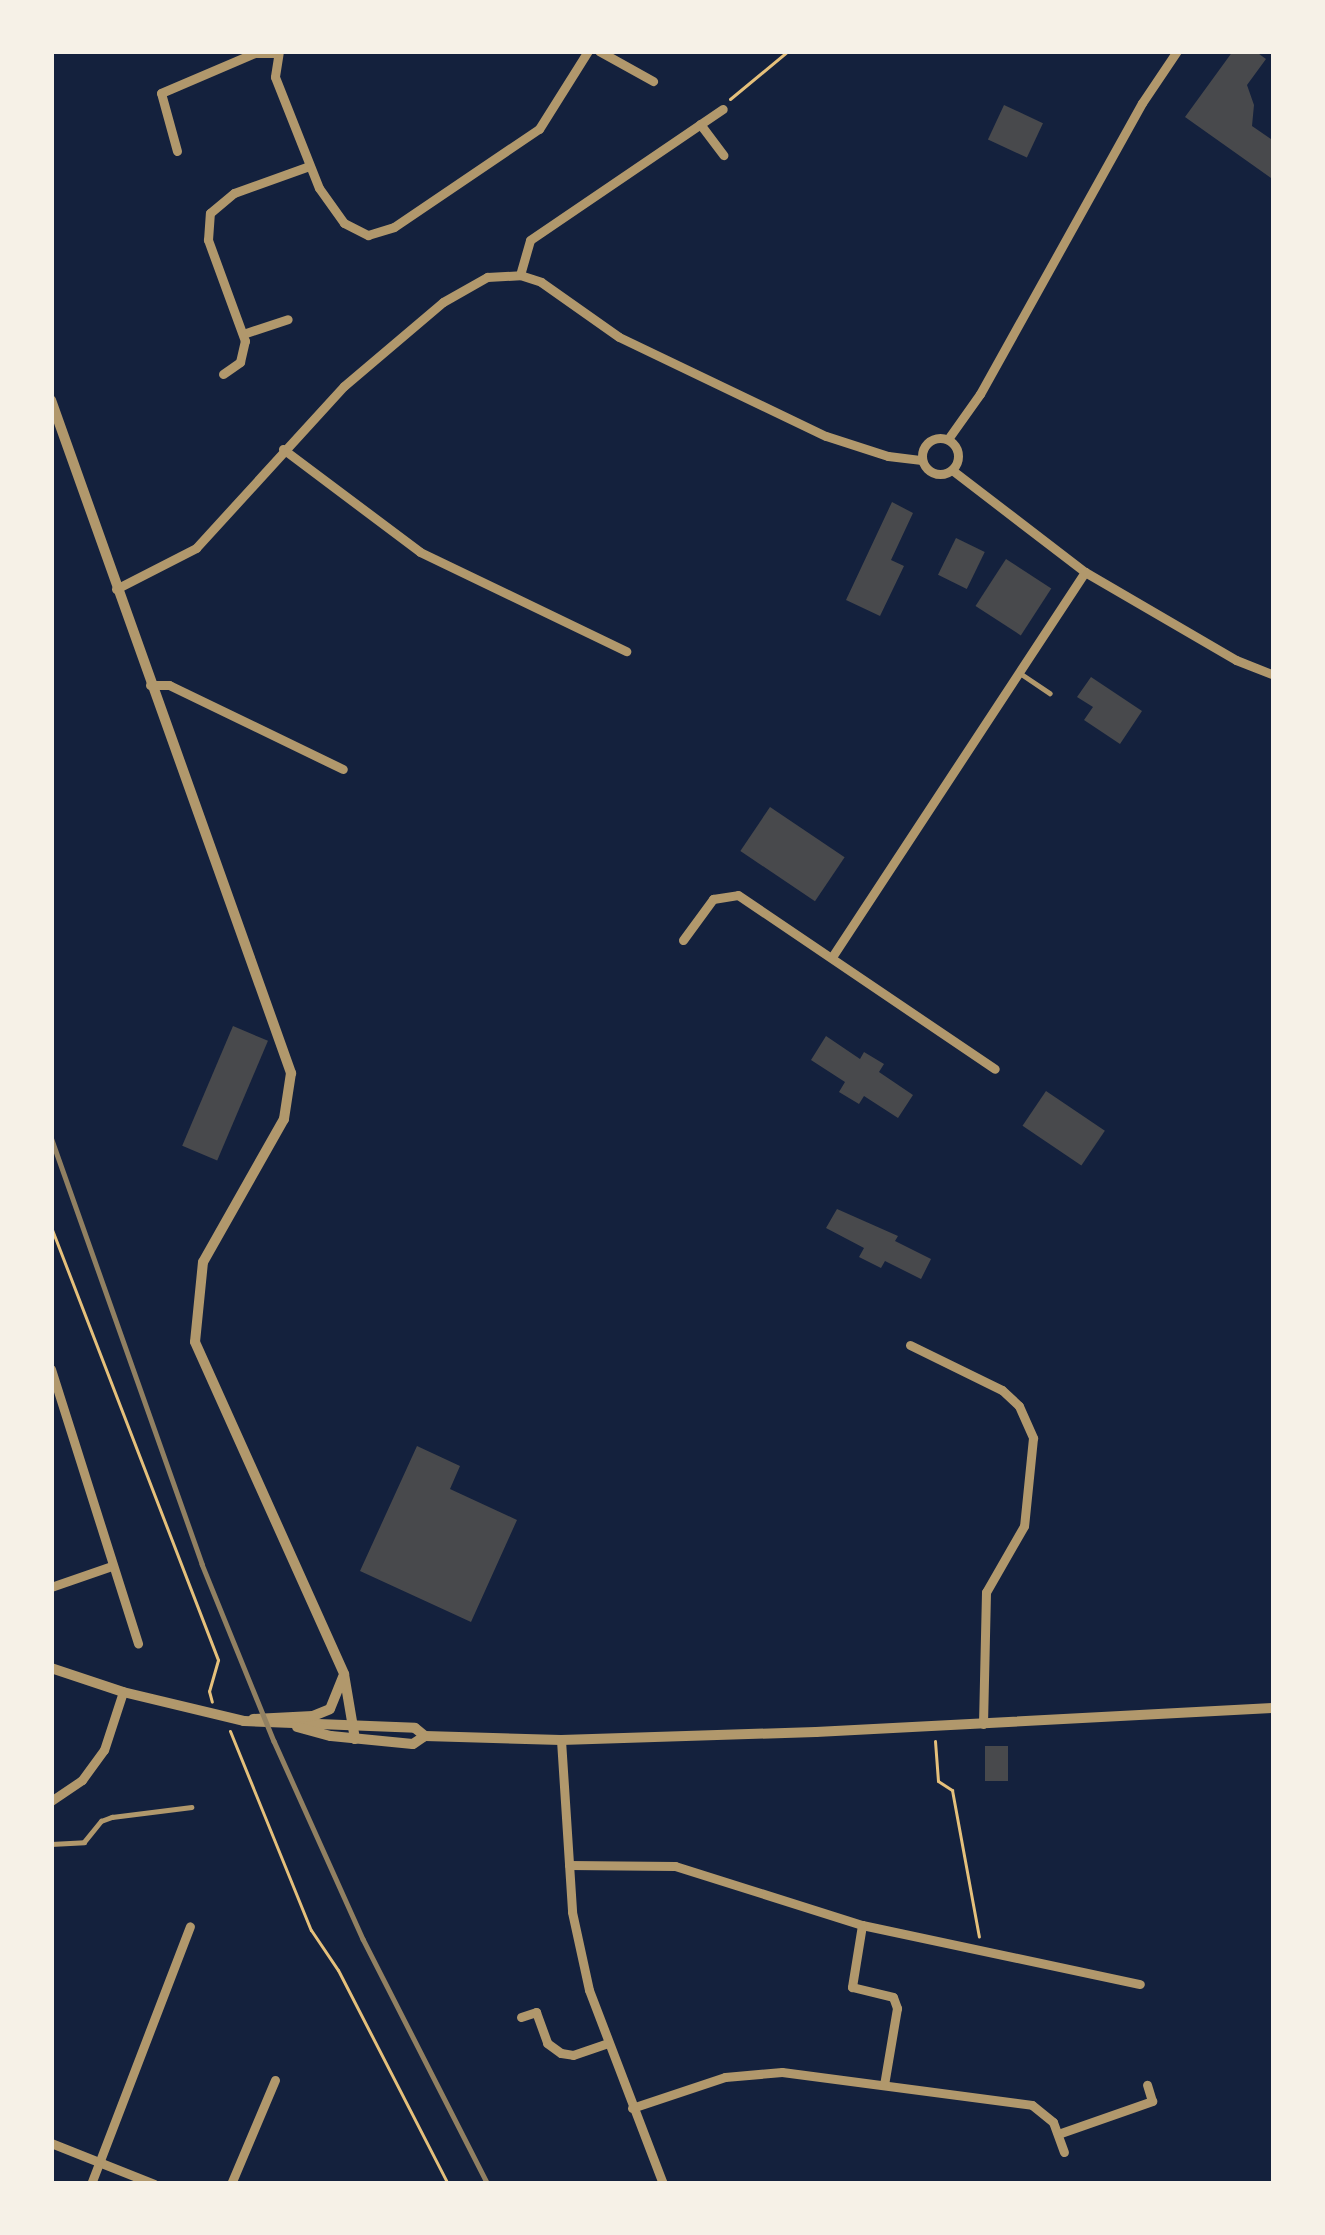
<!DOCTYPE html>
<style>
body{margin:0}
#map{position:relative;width:1325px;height:2235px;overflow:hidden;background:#14213d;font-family:"PT Sans",sans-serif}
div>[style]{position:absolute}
.building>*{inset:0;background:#48494c;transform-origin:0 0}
.path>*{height:3px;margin:-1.5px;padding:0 1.5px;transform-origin:1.5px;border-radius:1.5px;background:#e5c07b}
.service>*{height:4.5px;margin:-2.25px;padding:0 2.25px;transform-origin:2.25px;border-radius:2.25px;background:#b1986c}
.minor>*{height:9px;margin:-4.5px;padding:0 4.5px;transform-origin:4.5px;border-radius:4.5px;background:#b1986c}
.minor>.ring{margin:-4.5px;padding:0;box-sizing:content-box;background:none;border:9px solid #b1986c;border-radius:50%}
.tertiary>*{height:10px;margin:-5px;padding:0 5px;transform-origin:5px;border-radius:5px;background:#b1986c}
.rail>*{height:4.5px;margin:-2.25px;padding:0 2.25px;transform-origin:2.25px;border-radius:2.25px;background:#918062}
span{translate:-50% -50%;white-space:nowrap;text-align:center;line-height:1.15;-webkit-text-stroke:9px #f6f1e7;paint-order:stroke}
.frame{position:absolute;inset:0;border:54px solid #f6f1e7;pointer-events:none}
</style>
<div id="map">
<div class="building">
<i style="clip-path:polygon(1233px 51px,1255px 51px,1266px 59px,1247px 85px,1254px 105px,1252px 126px,1274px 141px,1271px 178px,1185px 117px)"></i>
<i style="left:1004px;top:105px;width:43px;height:38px;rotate:25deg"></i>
<i style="clip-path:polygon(892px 502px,913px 513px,891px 560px,904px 566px,880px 616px,846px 600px)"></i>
<i style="left:956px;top:538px;width:32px;height:41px;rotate:26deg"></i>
<i style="left:1006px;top:559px;width:54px;height:56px;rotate:33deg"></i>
<i style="clip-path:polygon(1091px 677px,1142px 711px,1120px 744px,1084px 720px,1093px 707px,1077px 697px)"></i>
<i style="left:770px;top:807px;width:90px;height:53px;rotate:34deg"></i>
<i style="left:233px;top:1026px;width:38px;height:130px;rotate:23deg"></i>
<i style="clip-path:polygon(826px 1036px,860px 1059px,864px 1052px,884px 1064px,879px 1072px,913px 1095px,898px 1118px,864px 1096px,859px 1104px,839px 1092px,845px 1082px,811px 1060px)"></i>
<i style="left:1046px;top:1091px;width:71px;height:42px;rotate:34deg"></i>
<i style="clip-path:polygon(837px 1209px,898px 1236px,895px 1241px,931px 1259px,921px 1279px,885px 1261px,881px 1268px,859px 1257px,864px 1248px,826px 1228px)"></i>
<i style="clip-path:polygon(417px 1446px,460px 1466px,450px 1489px,517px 1520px,471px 1622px,360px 1571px)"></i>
<i style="left:985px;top:1746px;width:23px;height:35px"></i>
</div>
<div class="path">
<i style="left:730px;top:99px;width:75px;rotate:-39.6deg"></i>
<i style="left:51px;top:1227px;width:464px;rotate:68.9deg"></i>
<i style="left:218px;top:1660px;width:32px;rotate:106deg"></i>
<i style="left:209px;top:1691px;width:11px;rotate:75deg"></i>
<i style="left:230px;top:1731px;width:215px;rotate:67.9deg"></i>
<i style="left:311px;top:1930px;width:48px;rotate:56deg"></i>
<i style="left:338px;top:1970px;width:241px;rotate:62.8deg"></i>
<i style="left:935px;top:1741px;width:40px;rotate:85.7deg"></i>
<i style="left:938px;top:1781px;width:17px;rotate:33deg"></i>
<i style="left:952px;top:1790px;width:149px;rotate:79.6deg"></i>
</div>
<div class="service">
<i style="left:1020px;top:673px;width:36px;rotate:34deg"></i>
<i style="left:51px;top:1844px;width:33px;rotate:-3deg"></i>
<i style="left:84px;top:1842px;width:27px;rotate:-51deg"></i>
<i style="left:101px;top:1821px;width:12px;rotate:-20deg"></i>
<i style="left:112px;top:1817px;width:80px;rotate:-7.2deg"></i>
</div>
<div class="minor">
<i style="left:279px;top:51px;width:26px;rotate:99deg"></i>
<i style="left:275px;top:77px;width:119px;rotate:68.4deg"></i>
<i style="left:319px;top:188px;width:43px;rotate:54.5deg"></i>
<i style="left:344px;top:223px;width:27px;rotate:27deg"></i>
<i style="left:368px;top:235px;width:27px;rotate:-17deg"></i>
<i style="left:394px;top:227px;width:175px;rotate:-34.1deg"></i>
<i style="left:539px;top:129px;width:92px;rotate:-57.9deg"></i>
<i style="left:599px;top:51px;width:62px;rotate:29.1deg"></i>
<i style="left:700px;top:124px;width:39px;rotate:53deg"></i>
<i style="left:177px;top:151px;width:60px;rotate:-105.4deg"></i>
<i style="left:161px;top:93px;width:102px;rotate:-23.1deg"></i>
<i style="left:255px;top:53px;width:22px"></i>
<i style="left:520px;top:275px;width:36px;rotate:-74deg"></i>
<i style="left:530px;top:240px;width:233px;rotate:-34.2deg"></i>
<i style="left:243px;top:334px;width:47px;rotate:-18.4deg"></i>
<i style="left:223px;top:374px;width:21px;rotate:-35deg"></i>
<i style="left:240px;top:362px;width:22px;rotate:-77deg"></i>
<i style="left:245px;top:341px;width:108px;rotate:-110.1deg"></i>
<i style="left:208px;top:240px;width:27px;rotate:-86deg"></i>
<i style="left:210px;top:213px;width:31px;rotate:-40deg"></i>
<i style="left:234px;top:193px;width:80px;rotate:-19.8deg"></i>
<i class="ring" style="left:922px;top:438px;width:27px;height:27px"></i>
<i style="left:948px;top:439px;width:55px;rotate:-54.6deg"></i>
<i style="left:980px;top:394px;width:333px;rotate:-60.9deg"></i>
<i style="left:1142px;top:103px;width:63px;rotate:-56.1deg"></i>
<i style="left:283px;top:449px;width:171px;rotate:36.9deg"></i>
<i style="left:420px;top:552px;width:229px;rotate:25.7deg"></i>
<i style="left:952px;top:470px;width:168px;rotate:37.5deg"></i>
<i style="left:1085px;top:572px;width:175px;rotate:30.2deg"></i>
<i style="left:1236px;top:660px;width:41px;rotate:21.5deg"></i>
<i style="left:116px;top:589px;width:90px;rotate:-27.1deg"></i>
<i style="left:196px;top:548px;width:219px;rotate:-47.6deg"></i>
<i style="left:344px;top:386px;width:130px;rotate:-40.3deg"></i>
<i style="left:443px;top:302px;width:51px;rotate:-29.6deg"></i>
<i style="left:487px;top:277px;width:33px;rotate:-3deg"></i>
<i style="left:520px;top:275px;width:22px;rotate:18deg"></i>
<i style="left:541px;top:282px;width:95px;rotate:35.2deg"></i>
<i style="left:619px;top:337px;width:229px;rotate:25.6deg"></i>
<i style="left:826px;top:436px;width:65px;rotate:17.9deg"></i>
<i style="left:888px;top:456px;width:34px;rotate:7deg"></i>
<i style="left:150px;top:685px;width:19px"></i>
<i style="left:169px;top:685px;width:193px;rotate:25.8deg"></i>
<i style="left:683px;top:940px;width:51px;rotate:-53.8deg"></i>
<i style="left:713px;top:899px;width:25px;rotate:-9deg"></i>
<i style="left:738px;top:895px;width:310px;rotate:34.1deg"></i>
<i style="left:832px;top:957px;width:461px;rotate:-56.7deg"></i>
<i style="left:910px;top:1345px;width:102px;rotate:26.1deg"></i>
<i style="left:1002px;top:1390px;width:23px;rotate:43deg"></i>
<i style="left:1019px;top:1406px;width:35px;rotate:66deg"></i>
<i style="left:1033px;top:1438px;width:88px;rotate:95.8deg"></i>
<i style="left:1024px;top:1526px;width:76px;rotate:119.9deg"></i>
<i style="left:986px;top:1592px;width:132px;rotate:91.3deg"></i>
<i style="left:51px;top:1369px;width:288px;rotate:72.4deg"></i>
<i style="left:51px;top:1587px;width:65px;rotate:-19deg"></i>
<i style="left:561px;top:1740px;width:172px;rotate:86.3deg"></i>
<i style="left:572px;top:1912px;width:80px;rotate:77.7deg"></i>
<i style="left:589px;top:1990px;width:208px;rotate:69.1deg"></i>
<i style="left:51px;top:1801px;width:37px;rotate:-34deg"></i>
<i style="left:82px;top:1780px;width:37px;rotate:-54deg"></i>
<i style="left:104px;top:1750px;width:61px;rotate:-71.9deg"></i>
<i style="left:569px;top:1865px;width:106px;rotate:0.5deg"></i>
<i style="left:675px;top:1866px;width:196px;rotate:17.5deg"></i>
<i style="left:862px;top:1925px;width:284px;rotate:12deg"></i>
<i style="left:862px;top:1925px;width:63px;rotate:99.2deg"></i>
<i style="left:852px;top:1987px;width:42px;rotate:13.7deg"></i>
<i style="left:893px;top:1997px;width:12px;rotate:70deg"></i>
<i style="left:897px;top:2008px;width:78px;rotate:99.6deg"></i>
<i style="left:521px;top:2017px;width:16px;rotate:-18deg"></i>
<i style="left:536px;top:2012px;width:33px;rotate:70deg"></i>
<i style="left:547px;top:2043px;width:17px;rotate:36deg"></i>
<i style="left:561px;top:2053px;width:12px;rotate:9deg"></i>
<i style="left:573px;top:2055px;width:34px;rotate:-19deg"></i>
<i style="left:632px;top:2108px;width:98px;rotate:-18.4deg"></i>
<i style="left:725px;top:2077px;width:57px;rotate:-5deg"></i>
<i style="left:782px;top:2072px;width:252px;rotate:7.5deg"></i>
<i style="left:1032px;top:2105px;width:27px;rotate:39deg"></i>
<i style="left:1053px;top:2122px;width:32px;rotate:70deg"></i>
<i style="left:1058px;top:2134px;width:100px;rotate:-19.3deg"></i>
<i style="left:1152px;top:2101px;width:17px;rotate:-107deg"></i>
<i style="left:51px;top:2143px;width:111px;rotate:21.7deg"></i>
<i style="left:91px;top:2184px;width:276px;rotate:-69deg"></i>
<i style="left:231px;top:2184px;width:113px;rotate:-67.1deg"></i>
</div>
<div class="tertiary">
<i style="left:51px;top:400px;width:715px;rotate:70.37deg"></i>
<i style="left:291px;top:1073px;width:47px;rotate:98.7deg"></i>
<i style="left:284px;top:1119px;width:164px;rotate:119.5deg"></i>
<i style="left:203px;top:1262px;width:80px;rotate:95.7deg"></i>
<i style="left:195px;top:1342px;width:364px;rotate:65.8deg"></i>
<i style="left:344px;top:1674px;width:66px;rotate:80.4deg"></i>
<i style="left:51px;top:1668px;width:76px;rotate:18.4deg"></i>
<i style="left:123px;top:1692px;width:124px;rotate:13.5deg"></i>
<i style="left:244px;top:1721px;width:171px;rotate:2.3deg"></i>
<i style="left:415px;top:1728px;width:13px;rotate:39deg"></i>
<i style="left:253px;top:1719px;width:60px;rotate:-2.9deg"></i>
<i style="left:313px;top:1716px;width:18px;rotate:-22deg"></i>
<i style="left:330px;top:1709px;width:35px;rotate:-68deg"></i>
<i style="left:297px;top:1727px;width:35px;rotate:15deg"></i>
<i style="left:331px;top:1736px;width:82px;rotate:5.6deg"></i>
<i style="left:413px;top:1744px;width:14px;rotate:-34deg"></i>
<i style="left:425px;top:1736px;width:136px;rotate:1.7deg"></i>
<i style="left:561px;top:1740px;width:255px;rotate:-1.8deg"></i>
<i style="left:816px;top:1732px;width:459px;rotate:-3deg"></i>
</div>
<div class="rail">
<i style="left:51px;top:1137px;width:453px;rotate:70.5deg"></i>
<i style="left:202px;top:1564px;width:191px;rotate:67.9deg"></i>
<i style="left:274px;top:1741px;width:217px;rotate:65.8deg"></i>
<i style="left:363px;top:1939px;width:275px;rotate:63deg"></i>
</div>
<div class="frame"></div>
</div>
